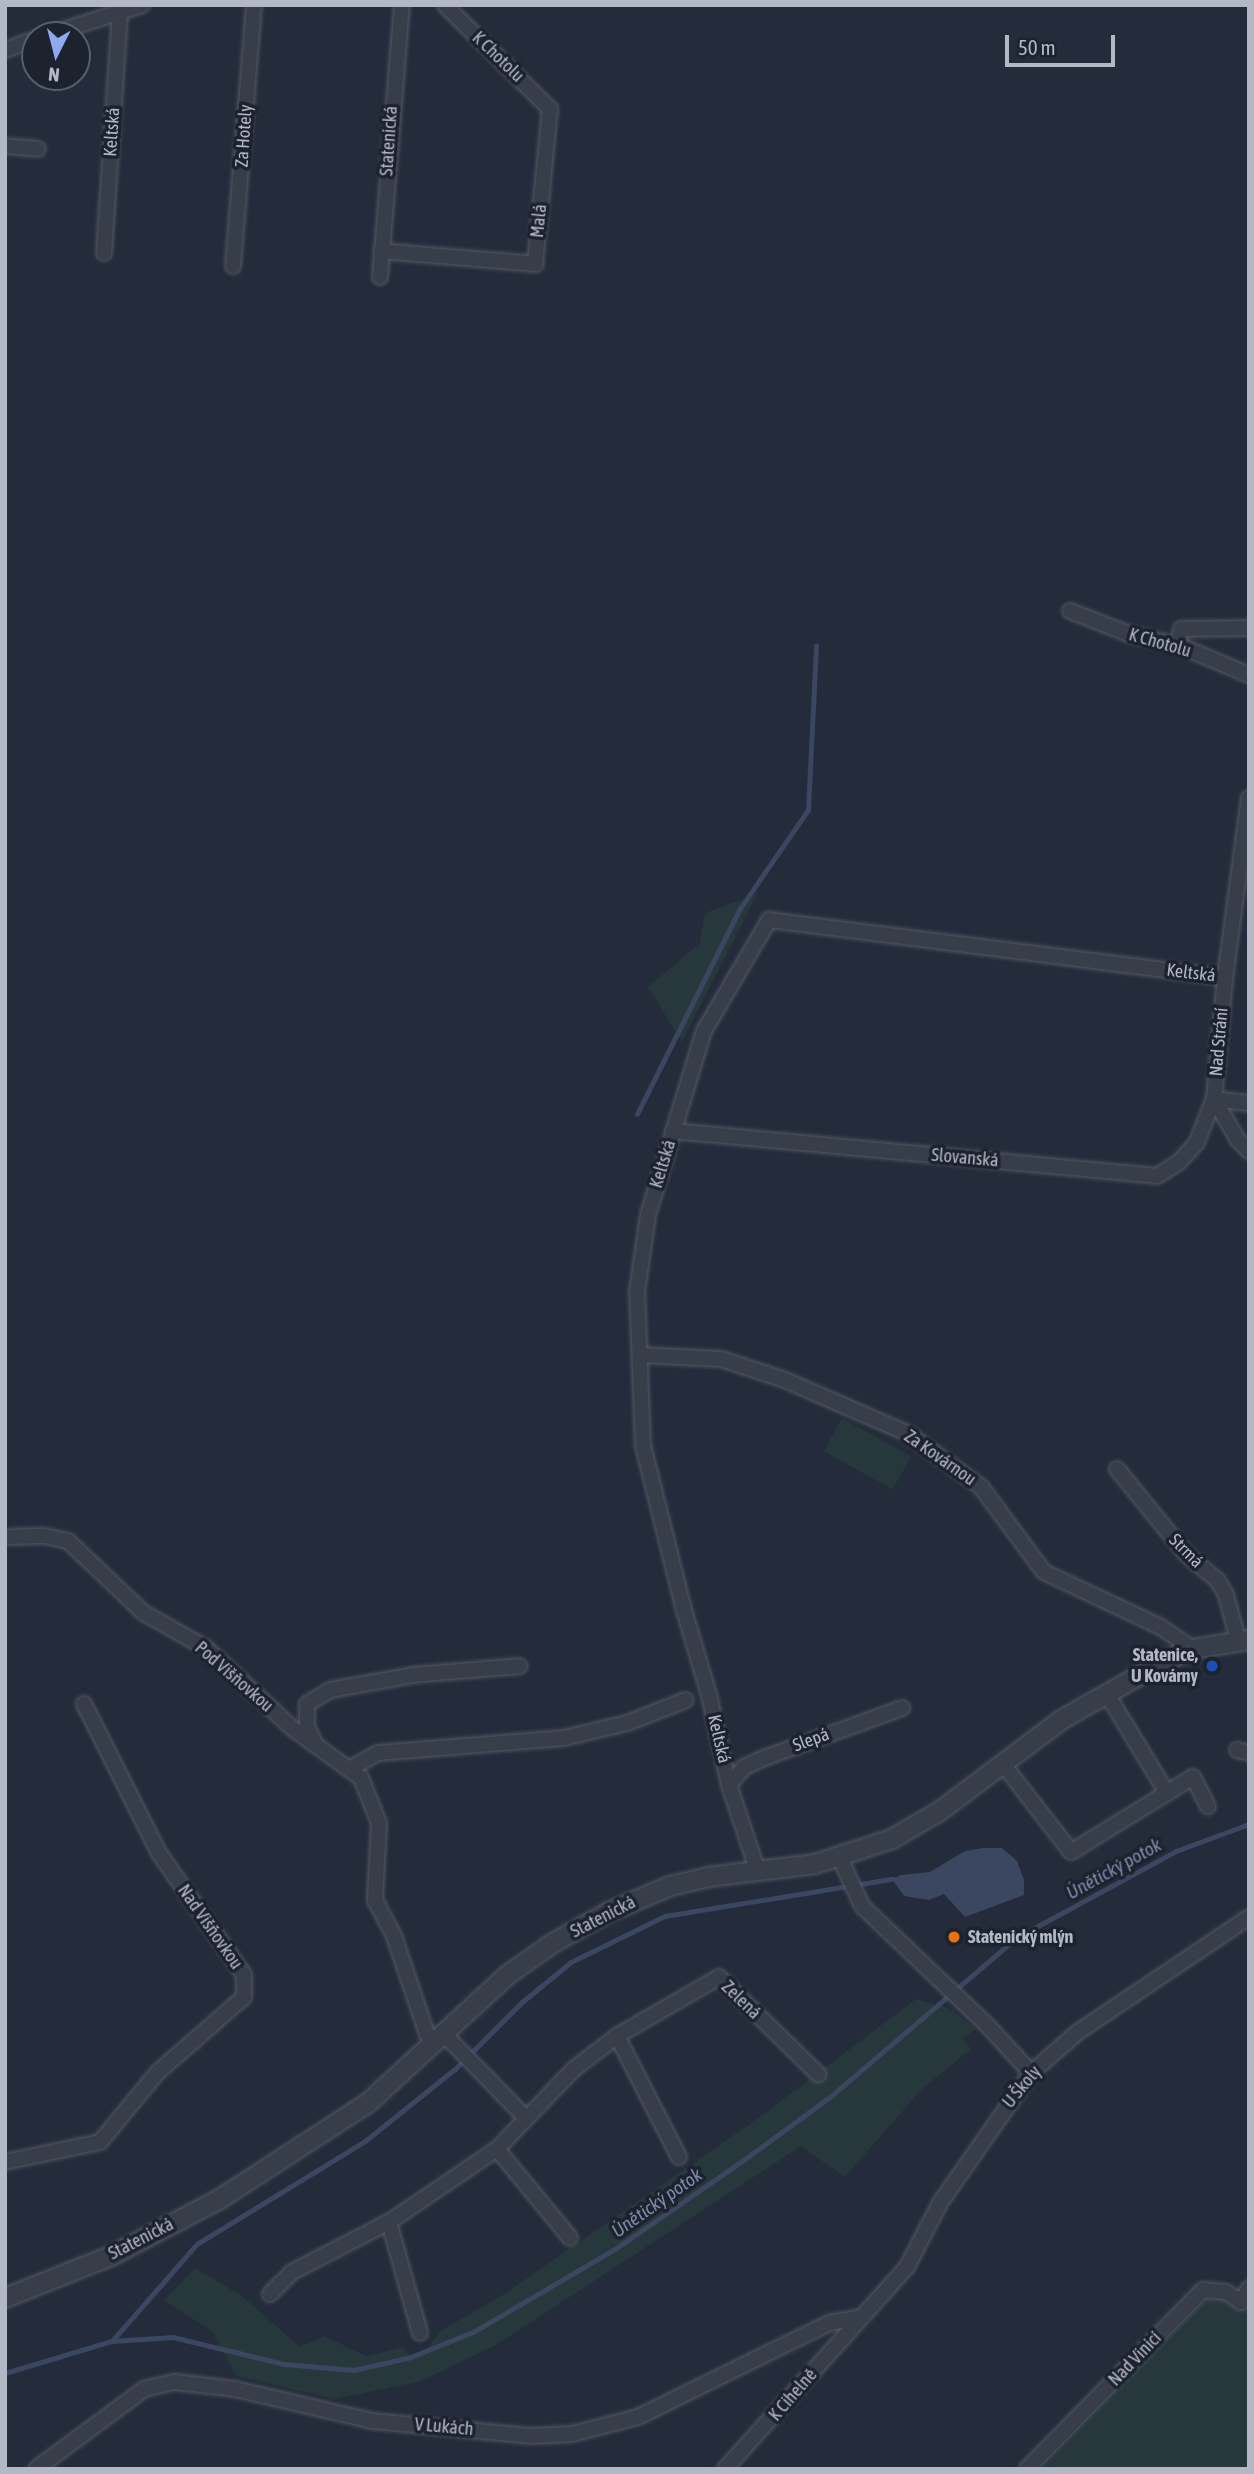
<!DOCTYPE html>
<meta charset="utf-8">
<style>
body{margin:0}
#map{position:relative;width:1254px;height:2474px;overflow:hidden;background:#242b3a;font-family:"Asap Condensed",sans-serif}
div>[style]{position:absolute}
.green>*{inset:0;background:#27383c;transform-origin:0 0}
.water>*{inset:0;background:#3b4661}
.stream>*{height:4.5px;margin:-2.25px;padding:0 2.25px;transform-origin:2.25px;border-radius:2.25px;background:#3b4661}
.roads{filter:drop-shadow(0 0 2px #535865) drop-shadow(0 0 2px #535865)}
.minor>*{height:14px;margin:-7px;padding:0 7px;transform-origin:7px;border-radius:7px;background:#383d4a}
.tertiary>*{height:18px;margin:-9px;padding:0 9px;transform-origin:9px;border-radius:9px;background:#383d4a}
.dots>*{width:19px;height:19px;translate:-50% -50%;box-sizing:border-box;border:4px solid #1d222f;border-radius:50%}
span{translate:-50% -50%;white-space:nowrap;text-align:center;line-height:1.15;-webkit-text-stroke:7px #1d222f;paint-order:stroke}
.street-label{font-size:18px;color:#b3b8c6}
.poi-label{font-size:18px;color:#b3b8c6;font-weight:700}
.right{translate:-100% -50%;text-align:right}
.left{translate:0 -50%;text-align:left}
.water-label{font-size:19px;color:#7d8bab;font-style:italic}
.frame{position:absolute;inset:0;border:7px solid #b3b8c6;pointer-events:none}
.north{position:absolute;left:21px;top:21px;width:70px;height:70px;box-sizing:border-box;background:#1d222f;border:2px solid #595e6b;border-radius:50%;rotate:186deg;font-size:19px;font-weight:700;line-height:28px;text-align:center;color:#b3b8c6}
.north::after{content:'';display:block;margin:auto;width:24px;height:32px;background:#8fa8ef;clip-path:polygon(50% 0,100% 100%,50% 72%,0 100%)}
.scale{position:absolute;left:1005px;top:35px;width:110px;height:32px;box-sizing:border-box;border:4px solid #b3b8c6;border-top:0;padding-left:9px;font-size:21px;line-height:24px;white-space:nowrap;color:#b3b8c6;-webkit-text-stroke:5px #1d222f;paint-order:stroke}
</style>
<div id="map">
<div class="green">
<i style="clip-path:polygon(757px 894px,682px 1042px,648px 987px,700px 943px,705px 913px)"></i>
<i style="left:842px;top:1418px;width:79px;height:38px;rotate:29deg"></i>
<i style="clip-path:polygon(916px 1999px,949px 2008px,976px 2029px,963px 2039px,971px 2049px,921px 2090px,845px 2177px,801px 2146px,496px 2345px,421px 2381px,335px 2399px,236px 2376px,213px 2332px,164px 2300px,195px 2268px,242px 2296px,300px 2347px,324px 2336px,366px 2356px,403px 2347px,409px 2356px,429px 2347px,439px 2332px,504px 2294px,750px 2124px)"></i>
<i style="clip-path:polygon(1249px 2296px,1249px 2469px,1042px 2469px,1207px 2299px)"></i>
</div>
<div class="water">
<i style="clip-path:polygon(983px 1848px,1002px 1848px,1017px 1861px,1024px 1880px,1024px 1895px,965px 1917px,944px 1894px,929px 1900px,904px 1896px,892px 1879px,901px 1875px,930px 1872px,965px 1851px)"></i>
</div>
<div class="stream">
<i style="left:637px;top:1114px;width:228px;rotate:-63.4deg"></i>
<i style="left:739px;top:910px;width:121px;rotate:-55.4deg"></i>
<i style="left:808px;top:810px;width:164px;rotate:-87.2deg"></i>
<i style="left:112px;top:2341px;width:129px;rotate:-48.8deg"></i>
<i style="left:197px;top:2244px;width:197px;rotate:-31.5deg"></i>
<i style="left:365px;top:2141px;width:115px;rotate:-38.7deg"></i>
<i style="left:455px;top:2069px;width:95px;rotate:-45deg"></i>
<i style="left:522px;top:2002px;width:63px;rotate:-39.2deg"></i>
<i style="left:571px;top:1962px;width:105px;rotate:-26.1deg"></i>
<i style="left:665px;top:1916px;width:230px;rotate:-9.3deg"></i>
<i style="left:5px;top:2373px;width:112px;rotate:-16.7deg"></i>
<i style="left:112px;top:2341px;width:61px;rotate:-3.8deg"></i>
<i style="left:173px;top:2337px;width:114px;rotate:13.7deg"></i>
<i style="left:284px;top:2364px;width:70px;rotate:4.9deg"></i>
<i style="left:354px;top:2370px;width:58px;rotate:-12.8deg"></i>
<i style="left:411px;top:2357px;width:69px;rotate:-22.1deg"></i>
<i style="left:475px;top:2331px;width:162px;rotate:-30.4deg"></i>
<i style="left:615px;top:2249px;width:167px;rotate:-34.7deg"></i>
<i style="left:752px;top:2154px;width:97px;rotate:-36.2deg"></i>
<i style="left:830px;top:2097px;width:245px;rotate:-40.5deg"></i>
<i style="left:1016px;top:1938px;width:182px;rotate:-28.5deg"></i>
<i style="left:1176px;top:1851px;width:78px;rotate:-20.3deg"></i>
</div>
<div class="roads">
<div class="minor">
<i style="left:48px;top:35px;width:99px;rotate:-17.7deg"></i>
<i style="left:5px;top:50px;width:32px;rotate:-20deg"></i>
<i style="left:5px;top:146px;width:33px;rotate:5deg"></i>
<i style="left:381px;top:251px;width:155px;rotate:4.8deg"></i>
<i style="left:535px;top:264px;width:156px;rotate:-84.5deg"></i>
<i style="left:550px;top:109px;width:148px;rotate:-135.3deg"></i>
<i style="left:104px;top:253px;width:243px;rotate:-86.2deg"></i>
<i style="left:233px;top:266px;width:262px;rotate:-85.4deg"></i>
<i style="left:380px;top:277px;width:273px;rotate:-85.4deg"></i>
<i style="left:1070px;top:611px;width:63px;rotate:21.3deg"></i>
<i style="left:1129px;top:634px;width:50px;rotate:12.7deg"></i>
<i style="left:1178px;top:645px;width:77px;rotate:22.9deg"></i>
<i style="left:1178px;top:645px;width:16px;rotate:-79deg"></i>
<i style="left:1181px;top:629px;width:68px;rotate:-0.8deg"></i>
<i style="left:1249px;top:798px;width:182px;rotate:97.6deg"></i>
<i style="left:1225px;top:978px;width:121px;rotate:95.2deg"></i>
<i style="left:1214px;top:1099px;width:48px;rotate:59.7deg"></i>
<i style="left:1238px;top:1140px;width:16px;rotate:45deg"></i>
<i style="left:673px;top:1131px;width:486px;rotate:5.3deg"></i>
<i style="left:1157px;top:1176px;width:25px;rotate:-32deg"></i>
<i style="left:1178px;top:1163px;width:26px;rotate:-47deg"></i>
<i style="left:1196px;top:1144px;width:48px;rotate:-68.2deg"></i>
<i style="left:1214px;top:1099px;width:35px;rotate:7deg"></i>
<i style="left:640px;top:1355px;width:81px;rotate:2.8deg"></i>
<i style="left:721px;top:1359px;width:67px;rotate:18.2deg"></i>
<i style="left:785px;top:1380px;width:133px;rotate:23.5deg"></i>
<i style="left:907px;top:1433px;width:92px;rotate:36.1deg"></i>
<i style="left:981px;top:1487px;width:106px;rotate:53.5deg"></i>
<i style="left:1044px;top:1572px;width:127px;rotate:25.2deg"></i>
<i style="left:1159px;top:1626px;width:41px;rotate:34.1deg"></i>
<i style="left:1117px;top:1469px;width:111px;rotate:50.9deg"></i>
<i style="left:1187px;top:1555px;width:40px;rotate:40deg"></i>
<i style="left:1218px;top:1581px;width:16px;rotate:60deg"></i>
<i style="left:1226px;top:1595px;width:47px;rotate:75.1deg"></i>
<i style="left:10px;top:1537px;width:34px;rotate:-2deg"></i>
<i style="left:44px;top:1536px;width:25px;rotate:12deg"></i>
<i style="left:68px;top:1541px;width:105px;rotate:43.5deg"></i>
<i style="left:144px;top:1613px;width:71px;rotate:29.4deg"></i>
<i style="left:206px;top:1648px;width:117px;rotate:42.9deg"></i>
<i style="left:292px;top:1728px;width:85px;rotate:35.9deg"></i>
<i style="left:361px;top:1778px;width:48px;rotate:68.2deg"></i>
<i style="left:379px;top:1823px;width:77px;rotate:93deg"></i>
<i style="left:375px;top:1900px;width:41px;rotate:62.2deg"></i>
<i style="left:394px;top:1936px;width:103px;rotate:71.4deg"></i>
<i style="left:427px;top:2034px;width:13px;rotate:51deg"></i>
<i style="left:1107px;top:1694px;width:116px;rotate:58.8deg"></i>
<i style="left:315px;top:1743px;width:18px;rotate:-117deg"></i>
<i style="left:307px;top:1727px;width:23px;rotate:-90deg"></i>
<i style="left:307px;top:1704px;width:27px;rotate:-31deg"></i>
<i style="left:330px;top:1690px;width:84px;rotate:-10.2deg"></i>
<i style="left:413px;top:1675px;width:107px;rotate:-4.8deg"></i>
<i style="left:1237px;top:1750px;width:12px;rotate:14deg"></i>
<i style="left:1003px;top:1764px;width:111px;rotate:52.3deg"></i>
<i style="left:1071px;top:1852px;width:143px;rotate:-31.6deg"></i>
<i style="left:1193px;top:1777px;width:33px;rotate:63deg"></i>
<i style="left:351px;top:1768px;width:31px;rotate:-29deg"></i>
<i style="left:378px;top:1753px;width:187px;rotate:-4.6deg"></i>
<i style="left:564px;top:1738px;width:65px;rotate:-13.4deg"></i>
<i style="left:627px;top:1723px;width:63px;rotate:-21.3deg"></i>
<i style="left:729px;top:1785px;width:23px;rotate:-50deg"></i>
<i style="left:744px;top:1767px;width:22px;rotate:-24deg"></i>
<i style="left:764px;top:1758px;width:147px;rotate:-19.9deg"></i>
<i style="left:840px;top:1858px;width:53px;rotate:65.4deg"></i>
<i style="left:862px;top:1906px;width:173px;rotate:43.6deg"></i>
<i style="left:987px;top:2025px;width:65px;rotate:47.5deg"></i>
<i style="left:758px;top:1872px;width:92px;rotate:-108.4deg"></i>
<i style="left:729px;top:1785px;width:92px;rotate:-102.5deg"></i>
<i style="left:709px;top:1695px;width:89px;rotate:-106.4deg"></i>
<i style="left:684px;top:1610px;width:169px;rotate:-104deg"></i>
<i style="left:643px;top:1446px;width:154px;rotate:-92.2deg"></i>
<i style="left:637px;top:1292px;width:78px;rotate:-81.9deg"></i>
<i style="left:648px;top:1215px;width:192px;rotate:-73.1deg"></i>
<i style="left:704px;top:1031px;width:129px;rotate:-59.6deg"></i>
<i style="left:769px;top:920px;width:460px;rotate:7.2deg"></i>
<i style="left:445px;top:2035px;width:116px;rotate:45.7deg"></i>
<i style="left:617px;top:2036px;width:136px;rotate:62.9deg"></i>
<i style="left:497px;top:2149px;width:115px;rotate:50.6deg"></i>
<i style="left:5px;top:2162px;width:97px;rotate:-11.9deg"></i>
<i style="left:100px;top:2142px;width:91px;rotate:-50.4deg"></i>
<i style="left:158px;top:2072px;width:114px;rotate:-41.1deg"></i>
<i style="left:244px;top:1997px;width:22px;rotate:-90deg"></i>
<i style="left:244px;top:1975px;width:149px;rotate:-124.9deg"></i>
<i style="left:159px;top:1853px;width:167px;rotate:-116.7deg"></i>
<i style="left:389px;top:2222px;width:115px;rotate:74.4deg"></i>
<i style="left:270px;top:2294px;width:31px;rotate:-45deg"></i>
<i style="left:292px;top:2272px;width:109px;rotate:-27.3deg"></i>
<i style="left:389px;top:2222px;width:130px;rotate:-34.1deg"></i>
<i style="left:497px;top:2149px;width:111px;rotate:-46.1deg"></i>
<i style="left:574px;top:2069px;width:54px;rotate:-37.5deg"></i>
<i style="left:617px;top:2036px;width:118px;rotate:-30deg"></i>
<i style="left:719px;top:1977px;width:139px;rotate:44.4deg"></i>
<i style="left:36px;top:2469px;width:134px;rotate:-36.5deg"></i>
<i style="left:144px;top:2389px;width:31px;rotate:-13deg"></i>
<i style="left:174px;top:2382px;width:61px;rotate:6.5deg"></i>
<i style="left:235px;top:2389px;width:141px;rotate:13.1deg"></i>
<i style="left:372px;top:2421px;width:161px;rotate:5.4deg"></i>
<i style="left:532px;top:2436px;width:40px;rotate:-2.9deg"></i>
<i style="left:572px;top:2434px;width:68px;rotate:-14.4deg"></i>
<i style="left:638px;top:2417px;width:213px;rotate:-26.2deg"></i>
<i style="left:829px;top:2323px;width:29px;rotate:-10deg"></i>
<i style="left:725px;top:2469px;width:272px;rotate:-48deg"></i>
<i style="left:907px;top:2267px;width:72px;rotate:-62.7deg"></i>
<i style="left:940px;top:2203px;width:159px;rotate:-55deg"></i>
<i style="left:1031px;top:2073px;width:62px;rotate:-41.1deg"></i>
<i style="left:1078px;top:2032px;width:206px;rotate:-33.9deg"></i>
<i style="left:1027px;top:2469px;width:251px;rotate:-45.5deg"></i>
<i style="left:1203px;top:2290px;width:23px;rotate:5deg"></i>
<i style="left:1226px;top:2292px;width:18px;rotate:34deg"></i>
<i style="left:1241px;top:2302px;width:16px;rotate:-60deg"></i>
</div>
<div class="tertiary">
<i style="left:5px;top:2298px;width:114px;rotate:-21.6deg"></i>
<i style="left:111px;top:2256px;width:123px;rotate:-27.6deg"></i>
<i style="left:220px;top:2199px;width:176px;rotate:-33deg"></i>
<i style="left:368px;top:2103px;width:191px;rotate:-42.5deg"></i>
<i style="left:509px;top:1974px;width:54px;rotate:-35.2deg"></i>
<i style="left:553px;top:1943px;width:64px;rotate:-29deg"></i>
<i style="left:609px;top:1912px;width:66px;rotate:-23.1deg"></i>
<i style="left:670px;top:1886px;width:39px;rotate:-13deg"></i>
<i style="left:708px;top:1877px;width:108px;rotate:-6.9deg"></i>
<i style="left:815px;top:1864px;width:81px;rotate:-18deg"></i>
<i style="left:892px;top:1839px;width:56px;rotate:-30.3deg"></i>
<i style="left:940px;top:1811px;width:151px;rotate:-36.9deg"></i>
<i style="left:1061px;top:1720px;width:120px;rotate:-29.6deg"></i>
<i style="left:1165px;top:1661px;width:30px;rotate:-23deg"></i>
<i style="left:1193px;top:1649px;width:57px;rotate:-9.1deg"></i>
</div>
</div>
<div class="dots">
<i style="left:1212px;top:1666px;background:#1a4fb4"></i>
<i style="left:954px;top:1937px;background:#e8710a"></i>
</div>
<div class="street-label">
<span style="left:498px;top:57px;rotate:44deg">K Chotolu</span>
<span style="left:112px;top:132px;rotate:-86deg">Keltská</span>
<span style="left:244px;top:136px;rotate:-86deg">Za Hotely</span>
<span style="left:389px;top:141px;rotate:-86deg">Statenická</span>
<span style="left:539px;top:221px;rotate:-84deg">Malá</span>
<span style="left:1160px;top:643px;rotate:16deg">K Chotolu</span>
<span style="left:1191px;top:973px;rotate:7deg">Keltská</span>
<span style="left:1219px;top:1042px;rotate:-85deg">Nad Strání</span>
<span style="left:965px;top:1158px;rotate:5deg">Slovanská</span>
<span style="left:663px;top:1164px;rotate:-73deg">Keltská</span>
<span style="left:940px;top:1458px;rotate:35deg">Za Kovárnou</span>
<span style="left:1186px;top:1551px;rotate:45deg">Strmá</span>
<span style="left:234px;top:1677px;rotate:41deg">Pod Višňovkou</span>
<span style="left:719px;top:1739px;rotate:77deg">Keltská</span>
<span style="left:811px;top:1740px;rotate:-20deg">Slepá</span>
<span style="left:603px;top:1917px;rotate:-27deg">Statenická</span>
<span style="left:210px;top:1927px;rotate:55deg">Nad Višňovkou</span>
<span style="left:741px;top:2000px;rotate:44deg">Zelená</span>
<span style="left:1022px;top:2087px;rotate:-50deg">U Školy</span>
<span style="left:141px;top:2239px;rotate:-27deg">Statenická</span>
<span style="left:1135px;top:2359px;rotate:-46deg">Nad Vinicí</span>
<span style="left:793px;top:2395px;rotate:-49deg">K Cihelně</span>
<span style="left:444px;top:2427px;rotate:5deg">V Lukách</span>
</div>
<div class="poi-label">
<span class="right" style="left:1198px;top:1666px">Statenice,<br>U Kovárny</span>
<span class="left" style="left:968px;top:1937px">Statenický mlýn</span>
</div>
<div class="water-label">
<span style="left:1114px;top:1869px;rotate:-29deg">Únětický potok</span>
<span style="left:657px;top:2203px;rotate:-35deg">Únětický potok</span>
</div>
<div class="frame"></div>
<div class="north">N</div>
<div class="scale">50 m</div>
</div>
